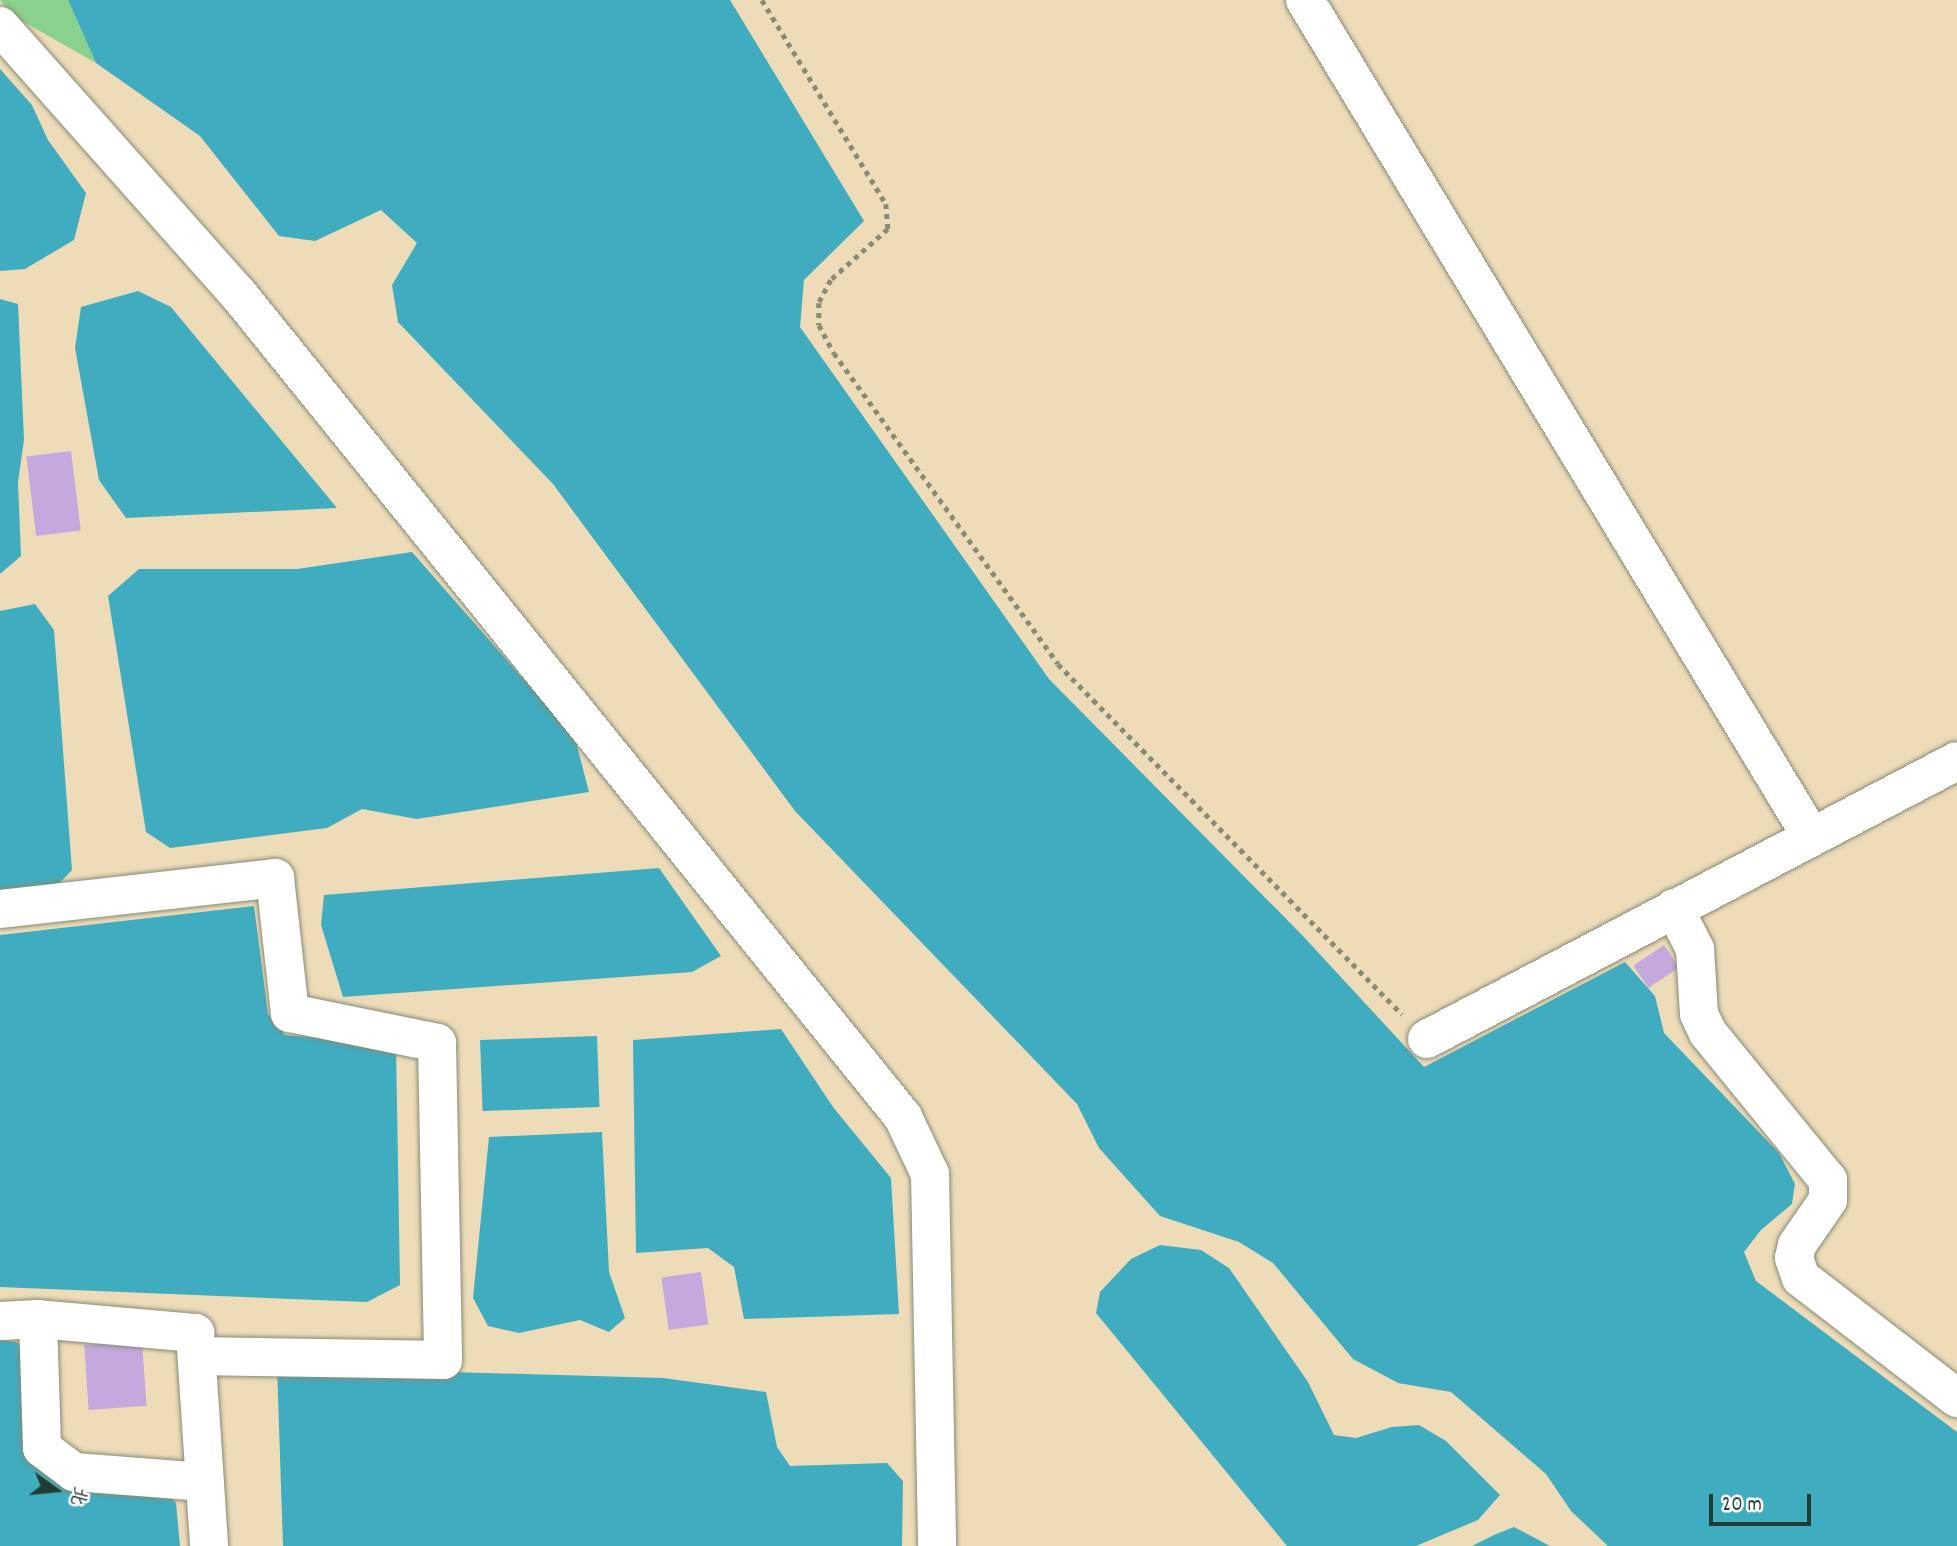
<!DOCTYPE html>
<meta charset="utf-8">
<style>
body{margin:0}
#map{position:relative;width:1957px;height:1546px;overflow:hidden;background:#eedcb9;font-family:Dekko,"LXGW WenKai TC",sans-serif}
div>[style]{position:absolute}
.green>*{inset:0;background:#89d18c}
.water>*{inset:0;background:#40acbf;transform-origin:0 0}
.building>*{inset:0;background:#c4a9de;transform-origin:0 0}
.path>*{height:4.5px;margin-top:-2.25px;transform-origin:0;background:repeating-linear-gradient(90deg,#868c76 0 5px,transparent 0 10px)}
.roads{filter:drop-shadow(0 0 2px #868c76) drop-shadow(0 0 2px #868c76)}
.minor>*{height:38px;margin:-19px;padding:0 19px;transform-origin:19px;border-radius:19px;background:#fff}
span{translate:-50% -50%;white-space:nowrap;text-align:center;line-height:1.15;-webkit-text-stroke:7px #fff;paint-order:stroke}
.north{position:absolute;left:21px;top:1455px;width:70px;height:70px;-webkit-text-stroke:5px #fff;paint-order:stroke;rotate:105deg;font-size:19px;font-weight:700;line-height:28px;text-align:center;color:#1f3d34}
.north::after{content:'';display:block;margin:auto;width:24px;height:32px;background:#1f3d34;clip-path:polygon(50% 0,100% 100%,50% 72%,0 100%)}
.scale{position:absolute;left:1709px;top:1494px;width:102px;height:32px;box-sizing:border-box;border:4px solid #1f3d34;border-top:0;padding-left:9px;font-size:21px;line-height:24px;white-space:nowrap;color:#1f3d34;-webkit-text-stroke:5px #fff;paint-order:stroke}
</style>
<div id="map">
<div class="green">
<i style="clip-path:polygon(0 0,68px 0,96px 63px,15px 17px)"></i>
</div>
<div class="water">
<i style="clip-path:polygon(68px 0,730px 0,864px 221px,804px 280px,800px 327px,1049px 679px,1302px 935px,1424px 1067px,1625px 962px,1655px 996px,1664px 1033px,1779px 1153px,1795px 1184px,1792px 1204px,1761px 1230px,1744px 1252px,1756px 1281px,1957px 1432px,1957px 1546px,1608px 1546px,1571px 1511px,1546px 1474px,1451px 1392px,1398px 1383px,1353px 1359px,1273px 1263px,1239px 1242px,1160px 1216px,1099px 1148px,1077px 1104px,795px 811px,553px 484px,398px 322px,392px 285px,417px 243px,381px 210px,315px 241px,279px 236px,200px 136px,96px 63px)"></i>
<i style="clip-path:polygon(0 69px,32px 105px,48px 140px,86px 193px,74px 240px,25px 269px,0 271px)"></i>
<i style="clip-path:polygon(138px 291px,171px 307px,337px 508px,126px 518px,99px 480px,75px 348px,81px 307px)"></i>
<i style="clip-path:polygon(0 299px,18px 304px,24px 440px,18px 482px,21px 556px,0 574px)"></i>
<i style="clip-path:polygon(412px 552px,575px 738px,589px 792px,417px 819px,362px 809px,327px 828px,170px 848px,146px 832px,108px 596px,139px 569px,297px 569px)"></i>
<i style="clip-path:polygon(35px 604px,54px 630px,72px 870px,52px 891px,0 896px,0 611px)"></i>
<i style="clip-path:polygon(659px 868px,721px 956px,692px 972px,343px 997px,321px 925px,324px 895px)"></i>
<i style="clip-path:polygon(254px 906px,268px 1014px,285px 1035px,396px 1044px,400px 1285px,367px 1302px,0 1287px,0 935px)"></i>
<i style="clip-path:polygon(781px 1029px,833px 1107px,891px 1178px,899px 1314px,744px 1319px,734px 1267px,708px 1248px,636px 1253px,633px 1040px)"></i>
<i style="left:597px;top:1036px;width:71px;height:117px;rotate:88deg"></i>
<i style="clip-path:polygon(602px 1132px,609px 1272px,625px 1318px,609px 1332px,580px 1320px,519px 1333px,488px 1326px,473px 1298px,489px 1137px)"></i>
<i style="clip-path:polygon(1160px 1245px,1201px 1250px,1229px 1268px,1308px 1382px,1334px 1435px,1356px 1438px,1392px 1427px,1419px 1425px,1446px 1441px,1500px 1495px,1478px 1520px,1416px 1546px,1287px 1546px,1096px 1313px,1100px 1292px,1131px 1259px)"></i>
<i style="clip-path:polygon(0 1340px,16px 1342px,27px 1352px,30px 1452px,160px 1484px,176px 1503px,180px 1546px,0 1546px)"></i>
<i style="clip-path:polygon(277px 1367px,663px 1378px,766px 1392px,777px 1447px,790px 1466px,887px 1463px,903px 1481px,902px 1546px,283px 1546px)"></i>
<i style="clip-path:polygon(1514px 1527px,1550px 1546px,1472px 1546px,1494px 1535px)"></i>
</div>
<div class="building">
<i style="left:71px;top:451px;width:80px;height:45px;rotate:83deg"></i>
<i style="left:1664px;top:945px;width:27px;height:37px;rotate:56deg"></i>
<i style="left:701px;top:1272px;width:53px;height:40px;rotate:82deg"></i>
<i style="left:142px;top:1341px;width:65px;height:58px;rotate:86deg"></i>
</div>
<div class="path">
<i style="left:762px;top:0;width:239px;rotate:58.7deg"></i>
<i style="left:886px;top:204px;width:25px;rotate:85deg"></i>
<i style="left:888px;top:229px;width:76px;rotate:138.2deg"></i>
<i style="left:831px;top:280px;width:26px;rotate:118deg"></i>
<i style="left:819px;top:303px;width:22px;rotate:90deg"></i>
<i style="left:819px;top:325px;width:32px;rotate:62deg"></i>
<i style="left:834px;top:353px;width:383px;rotate:54.2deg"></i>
<i style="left:1058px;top:664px;width:491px;rotate:45.5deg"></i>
</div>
<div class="roads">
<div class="minor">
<i style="left:1305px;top:0;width:977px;rotate:58.82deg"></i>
<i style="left:0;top:26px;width:360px;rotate:48.4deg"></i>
<i style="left:239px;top:295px;width:1057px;rotate:51.07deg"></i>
<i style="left:903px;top:1117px;width:63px;rotate:64.7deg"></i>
<i style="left:930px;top:1174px;width:372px;rotate:88.9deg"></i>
<i style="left:1674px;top:908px;width:46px;rotate:62.9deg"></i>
<i style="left:1695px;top:949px;width:65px;rotate:86.5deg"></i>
<i style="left:1699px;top:1014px;width:21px;rotate:65deg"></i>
<i style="left:1708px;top:1033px;width:190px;rotate:50.8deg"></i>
<i style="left:1828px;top:1180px;width:20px;rotate:90deg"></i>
<i style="left:1828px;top:1200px;width:55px;rotate:124.6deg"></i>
<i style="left:1797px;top:1245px;width:13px;rotate:103deg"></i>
<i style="left:1794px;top:1258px;width:21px;rotate:71deg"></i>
<i style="left:1801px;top:1278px;width:197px;rotate:37.6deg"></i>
<i style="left:0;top:909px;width:277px;rotate:-6.4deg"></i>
<i style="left:275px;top:878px;width:136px;rotate:83.7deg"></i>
<i style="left:290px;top:1013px;width:150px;rotate:11.5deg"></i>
<i style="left:437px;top:1043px;width:317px;rotate:88.9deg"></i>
<i style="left:443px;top:1360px;width:246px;rotate:-179.1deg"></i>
<i style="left:1427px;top:1039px;width:598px;rotate:-27.68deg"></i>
<i style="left:38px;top:1319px;width:129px;rotate:88.2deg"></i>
<i style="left:42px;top:1448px;width:40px;rotate:37deg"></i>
<i style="left:74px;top:1472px;width:131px;rotate:4.4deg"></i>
<i style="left:0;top:1321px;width:38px;rotate:-3deg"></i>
<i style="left:38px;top:1319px;width:158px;rotate:5.1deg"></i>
<i style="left:195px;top:1333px;width:213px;rotate:86.2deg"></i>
</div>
</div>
<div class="north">北</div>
<div class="scale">20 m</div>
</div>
